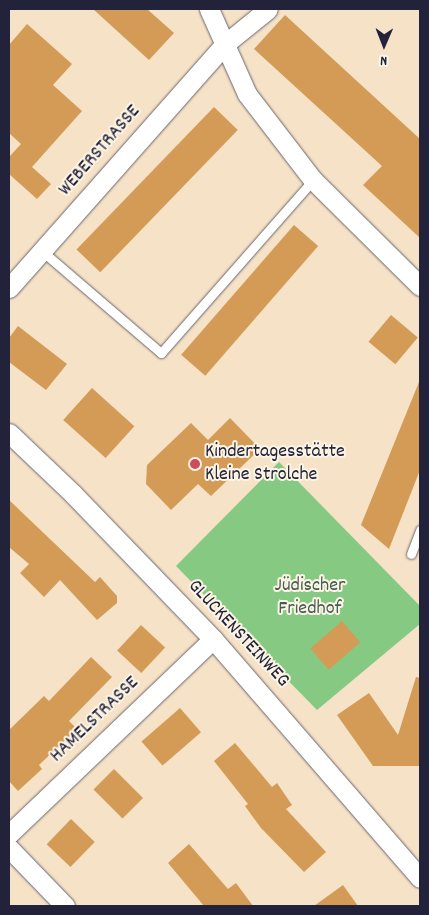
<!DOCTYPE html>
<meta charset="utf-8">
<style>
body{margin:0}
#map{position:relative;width:429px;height:915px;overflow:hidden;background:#f5e2c7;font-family:Dekko,sans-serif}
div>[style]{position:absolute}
.green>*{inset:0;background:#86c982}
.building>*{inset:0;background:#d49b57;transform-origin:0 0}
.roads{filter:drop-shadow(0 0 1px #6c656c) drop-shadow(0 0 1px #6c656c)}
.lane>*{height:9px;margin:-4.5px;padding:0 4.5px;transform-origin:4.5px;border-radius:4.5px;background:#fff}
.street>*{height:19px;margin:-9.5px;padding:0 9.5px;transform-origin:9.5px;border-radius:9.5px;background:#fff}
.dots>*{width:14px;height:14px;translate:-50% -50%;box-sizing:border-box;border:2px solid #fcf5e5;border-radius:50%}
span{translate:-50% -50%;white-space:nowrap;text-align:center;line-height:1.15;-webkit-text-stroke:4px #fcf5e5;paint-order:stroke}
.street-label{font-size:20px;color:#22223b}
.poi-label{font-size:20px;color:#22223b}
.left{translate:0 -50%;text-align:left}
.park-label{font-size:20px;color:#455c54}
.frame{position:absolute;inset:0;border:10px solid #22223b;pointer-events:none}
.north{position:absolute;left:359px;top:20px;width:50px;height:50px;-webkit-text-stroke:4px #fcf5e5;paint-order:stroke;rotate:181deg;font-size:14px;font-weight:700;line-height:20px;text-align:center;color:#22223b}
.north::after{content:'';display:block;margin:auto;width:18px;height:22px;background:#22223b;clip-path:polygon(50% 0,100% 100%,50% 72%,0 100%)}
</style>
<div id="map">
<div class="green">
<i style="clip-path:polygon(279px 462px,420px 606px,420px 624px,317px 710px,176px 566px)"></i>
</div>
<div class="building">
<i style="clip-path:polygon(93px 9px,147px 9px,174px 33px,149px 60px)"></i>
<i style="clip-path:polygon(285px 15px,420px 139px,420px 238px,363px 185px,382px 166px,254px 49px)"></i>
<i style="clip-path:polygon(27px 24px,72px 64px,53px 85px,82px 111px,32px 167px,51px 184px,37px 199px,9px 174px,9px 157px,21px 144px,9px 133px,9px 45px)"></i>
<i style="left:214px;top:107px;width:33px;height:198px;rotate:44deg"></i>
<i style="left:294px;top:225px;width:32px;height:172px;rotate:41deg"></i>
<i style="left:391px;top:315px;width:35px;height:35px;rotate:40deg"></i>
<i style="clip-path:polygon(18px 326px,67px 364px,46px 390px,9px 362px,9px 338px)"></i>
<i style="clip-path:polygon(419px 382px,420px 470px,389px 549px,361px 525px)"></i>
<i style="left:92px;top:388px;width:57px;height:43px;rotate:42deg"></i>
<i style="clip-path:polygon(230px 418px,260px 449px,211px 496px,198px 484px,171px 510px,146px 484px,147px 465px,191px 423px,208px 440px)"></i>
<i style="clip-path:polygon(9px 500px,95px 582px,100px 577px,117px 596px,117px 603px,97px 620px,60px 580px,44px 597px,20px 573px,29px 564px,9px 547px)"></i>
<i style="left:342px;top:621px;width:28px;height:42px;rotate:49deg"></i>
<i style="left:141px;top:625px;width:33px;height:35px;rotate:43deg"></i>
<i style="clip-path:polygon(91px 657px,112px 677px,69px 721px,77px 729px,39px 765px,42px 769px,18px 791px,9px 781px,9px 730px,44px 696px,49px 701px)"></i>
<i style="clip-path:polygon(416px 677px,420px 678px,420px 766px,373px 766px,337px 715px,369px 693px,398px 735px)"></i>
<i style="left:180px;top:708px;width:32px;height:51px;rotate:49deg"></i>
<i style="clip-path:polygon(235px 743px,272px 787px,277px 783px,292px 805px,286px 809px,326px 852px,304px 872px,261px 828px,245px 806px,248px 804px,214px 761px)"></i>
<i style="left:114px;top:769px;width:41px;height:29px;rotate:45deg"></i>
<i style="left:71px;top:819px;width:33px;height:35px;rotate:44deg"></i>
<i style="clip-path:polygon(189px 844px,228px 889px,236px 883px,253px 906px,204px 906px,168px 863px)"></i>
<i style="clip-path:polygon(343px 885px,358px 906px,314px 906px)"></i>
</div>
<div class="roads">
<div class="lane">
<i style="left:42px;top:251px;width:157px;rotate:40.6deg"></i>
<i style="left:161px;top:353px;width:230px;rotate:-48.7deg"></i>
<i style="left:411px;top:554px;width:26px;rotate:-69deg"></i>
</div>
<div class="street">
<i style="left:209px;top:9px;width:93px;rotate:65.9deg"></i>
<i style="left:247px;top:94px;width:108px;rotate:52.5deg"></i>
<i style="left:313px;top:180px;width:151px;rotate:44.7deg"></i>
<i style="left:9px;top:288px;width:326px;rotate:-48.5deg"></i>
<i style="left:225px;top:44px;width:55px;rotate:-39.1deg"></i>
<i style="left:9px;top:433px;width:88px;rotate:43.6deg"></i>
<i style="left:73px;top:494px;width:202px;rotate:46deg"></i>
<i style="left:213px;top:639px;width:316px;rotate:49.1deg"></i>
<i style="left:9px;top:834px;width:282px;rotate:-43.7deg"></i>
<i style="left:9px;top:848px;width:81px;rotate:46deg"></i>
</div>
</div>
<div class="dots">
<i style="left:195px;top:464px;background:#d1495b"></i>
</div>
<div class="street-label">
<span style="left:100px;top:151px;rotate:-49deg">WEBERSTRASSE</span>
<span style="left:238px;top:634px;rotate:47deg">GLUCKENSTEINWEG</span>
<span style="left:95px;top:720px;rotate:-44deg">HAMELSTRASSE</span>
</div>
<div class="poi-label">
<span class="left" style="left:205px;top:464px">Kindertagesstätte<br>Kleine Strolche</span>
</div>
<div class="park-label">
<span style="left:310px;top:598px">Jüdischer<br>Friedhof</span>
</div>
<div class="frame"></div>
<div class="north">N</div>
</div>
